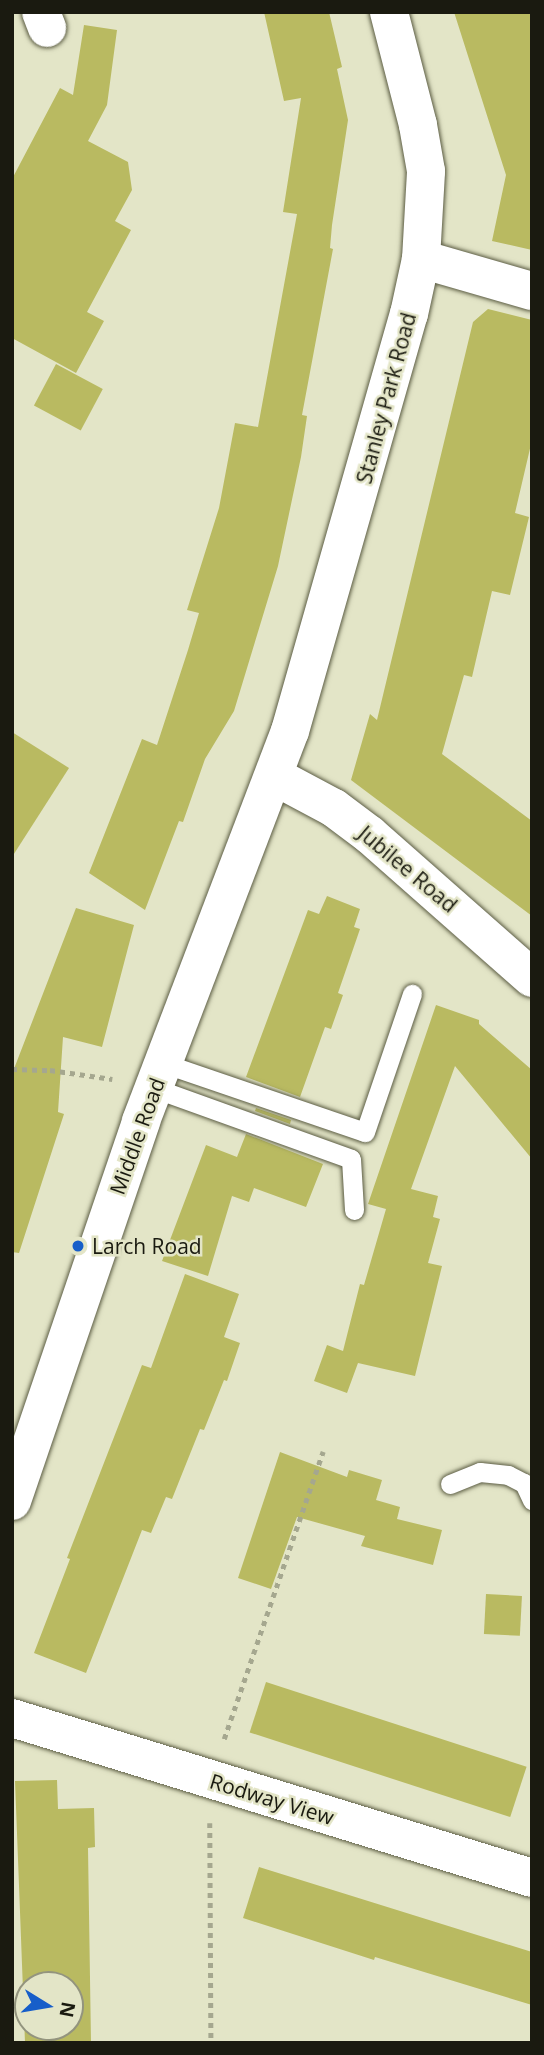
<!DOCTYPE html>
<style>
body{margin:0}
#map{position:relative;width:544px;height:2055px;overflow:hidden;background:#e3e5c7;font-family:"Open Sans",sans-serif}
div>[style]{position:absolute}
.building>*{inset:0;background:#b9ba61;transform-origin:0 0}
.path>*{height:4.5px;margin-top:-2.25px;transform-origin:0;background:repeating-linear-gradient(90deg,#a5a78f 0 5px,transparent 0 10px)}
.roads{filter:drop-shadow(0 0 2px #5c5d44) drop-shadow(0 0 2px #5c5d44)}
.service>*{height:19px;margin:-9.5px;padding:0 9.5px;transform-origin:9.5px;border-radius:9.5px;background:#fff}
.minor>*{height:38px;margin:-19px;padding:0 19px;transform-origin:19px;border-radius:19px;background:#fff}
.dots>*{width:19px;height:19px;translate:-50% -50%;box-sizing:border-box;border:4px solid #e3e5c7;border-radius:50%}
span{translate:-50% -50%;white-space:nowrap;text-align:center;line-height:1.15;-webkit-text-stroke:5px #e3e5c7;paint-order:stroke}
.street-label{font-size:21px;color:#1a1a10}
.poi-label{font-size:21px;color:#1a1a10}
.left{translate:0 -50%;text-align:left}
.frame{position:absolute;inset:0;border:14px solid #1a1a10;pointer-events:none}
.north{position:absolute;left:14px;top:1971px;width:70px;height:70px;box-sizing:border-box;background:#e3e5c7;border:2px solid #93947e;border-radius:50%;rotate:101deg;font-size:19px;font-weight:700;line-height:28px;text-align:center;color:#1a1a10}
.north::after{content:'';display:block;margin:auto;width:24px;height:32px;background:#175ec9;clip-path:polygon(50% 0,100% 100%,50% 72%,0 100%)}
</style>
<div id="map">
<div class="building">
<i style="clip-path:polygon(264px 12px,329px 12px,342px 67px,337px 69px,348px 120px,332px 225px,330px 248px,333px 249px,302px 415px,307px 416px,301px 457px,278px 566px,234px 711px,205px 759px,183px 822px,179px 821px,145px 910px,89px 873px,142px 739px,157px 745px,188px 650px,199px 613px,187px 610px,219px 508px,235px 423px,258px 427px,297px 214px,283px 212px,301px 98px,284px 101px)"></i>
<i style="clip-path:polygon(454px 12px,532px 12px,532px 250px,492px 241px,506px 175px)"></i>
<i style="clip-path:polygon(84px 25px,117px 30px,107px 105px,88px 141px,128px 162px,132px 190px,115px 221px,131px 230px,87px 312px,104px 321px,76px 373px,12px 338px,12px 179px,60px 88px,73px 95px)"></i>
<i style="clip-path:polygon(488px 309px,532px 320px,532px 440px,515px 513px,529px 517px,510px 595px,492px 591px,472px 677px,464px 675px,442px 754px,532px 821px,532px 916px,351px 780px,370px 714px,377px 720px,473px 322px)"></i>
<i style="left:56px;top:364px;width:53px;height:47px;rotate:28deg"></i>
<i style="clip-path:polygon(12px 732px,69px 768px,12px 857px)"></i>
<i style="clip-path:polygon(327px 896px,360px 909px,354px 927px,360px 929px,338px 993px,343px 995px,331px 1029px,325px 1027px,300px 1097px,246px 1077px,308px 910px,319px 914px)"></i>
<i style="clip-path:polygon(76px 908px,134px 925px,102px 1047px,63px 1037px,58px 1112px,64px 1114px,19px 1253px,12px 1252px,12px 1074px)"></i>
<i style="clip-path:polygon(436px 1005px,479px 1020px,479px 1024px,532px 1070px,532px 1159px,455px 1066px,411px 1189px,438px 1196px,433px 1217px,440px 1219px,428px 1263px,442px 1266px,415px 1376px,358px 1363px,347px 1393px,314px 1381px,327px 1345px,343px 1351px,360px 1284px,364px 1285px,386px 1209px,368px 1204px)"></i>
<i style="clip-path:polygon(256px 1108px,291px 1120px,290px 1124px,255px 1111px)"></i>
<i style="clip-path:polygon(246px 1134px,323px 1164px,306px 1207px,254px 1188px,249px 1202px,232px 1196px,208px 1276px,162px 1261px,206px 1145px,237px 1157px)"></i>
<i style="clip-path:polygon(185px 1274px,239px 1294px,224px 1337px,240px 1343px,227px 1381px,224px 1380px,204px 1430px,200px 1429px,172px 1499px,166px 1497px,151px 1533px,142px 1530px,86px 1673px,34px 1653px,70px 1559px,67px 1558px,142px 1365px,151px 1368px)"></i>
<i style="clip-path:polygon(280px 1452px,347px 1477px,349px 1470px,382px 1480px,376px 1500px,400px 1507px,397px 1519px,442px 1530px,433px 1565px,361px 1546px,365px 1536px,297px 1517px,271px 1589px,238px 1578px)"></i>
<i style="left:486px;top:1594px;width:36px;height:40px;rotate:3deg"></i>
<i style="left:266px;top:1682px;width:274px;height:53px;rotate:18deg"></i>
<i style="clip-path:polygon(evenodd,57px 1780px,58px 1809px,94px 1808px,95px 1847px,88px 1848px,91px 2043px,25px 2043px,15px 1781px,57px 1780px,28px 1985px,70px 1985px,70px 2027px,28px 2027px,28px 1985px)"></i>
<i style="clip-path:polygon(259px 1867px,532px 1952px,532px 2005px,375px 1957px,374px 1960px,243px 1918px)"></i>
</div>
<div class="path">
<i style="left:12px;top:1069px;width:38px;rotate:2deg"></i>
<i style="left:50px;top:1070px;width:63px;rotate:8.3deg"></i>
<i style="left:224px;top:1739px;width:304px;rotate:-71deg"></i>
<i style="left:210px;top:1823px;width:220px;rotate:89.7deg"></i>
</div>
<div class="roads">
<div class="service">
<i style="left:163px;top:1063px;width:213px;rotate:18.9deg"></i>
<i style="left:365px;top:1132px;width:146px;rotate:-71.2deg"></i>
<i style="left:154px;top:1088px;width:209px;rotate:19.8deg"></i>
<i style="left:351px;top:1159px;width:51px;rotate:86.6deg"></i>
<i style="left:450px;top:1484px;width:32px;rotate:-22deg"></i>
<i style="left:480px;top:1472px;width:28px;rotate:6deg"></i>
<i style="left:508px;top:1475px;width:18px;rotate:27deg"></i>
<i style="left:524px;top:1483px;width:19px;rotate:65deg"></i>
</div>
<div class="minor">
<i style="left:41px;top:12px;width:17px;rotate:69deg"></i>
<i style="left:421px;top:259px;width:116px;rotate:16.1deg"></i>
<i style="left:274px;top:776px;width:68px;rotate:28.1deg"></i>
<i style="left:334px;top:808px;width:45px;rotate:36.9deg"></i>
<i style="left:370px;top:835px;width:216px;rotate:41.4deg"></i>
<i style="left:12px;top:1501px;width:401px;rotate:-71.2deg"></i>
<i style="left:141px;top:1121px;width:417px;rotate:-69.1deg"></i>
<i style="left:290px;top:731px;width:434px;rotate:-74.1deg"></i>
<i style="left:409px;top:314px;width:56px;rotate:-77.7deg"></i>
<i style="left:421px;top:259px;width:88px;rotate:-86.7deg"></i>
<i style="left:426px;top:171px;width:47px;rotate:-99.9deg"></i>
<i style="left:418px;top:125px;width:117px;rotate:-104.4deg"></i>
<i style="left:12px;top:1718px;width:544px;rotate:17.1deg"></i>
</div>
</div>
<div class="dots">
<i style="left:78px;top:1246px;background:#175ec9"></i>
</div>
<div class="street-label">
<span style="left:386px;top:398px;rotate:-75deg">Stanley Park Road</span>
<span style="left:408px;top:869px;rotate:40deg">Jubilee Road</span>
<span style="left:137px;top:1136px;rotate:-70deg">Middle Road</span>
<span style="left:272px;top:1799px;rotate:17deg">Rodway View</span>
</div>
<div class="poi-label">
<span class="left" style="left:92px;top:1246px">Larch Road</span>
</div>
<div class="frame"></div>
<div class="north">N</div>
</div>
